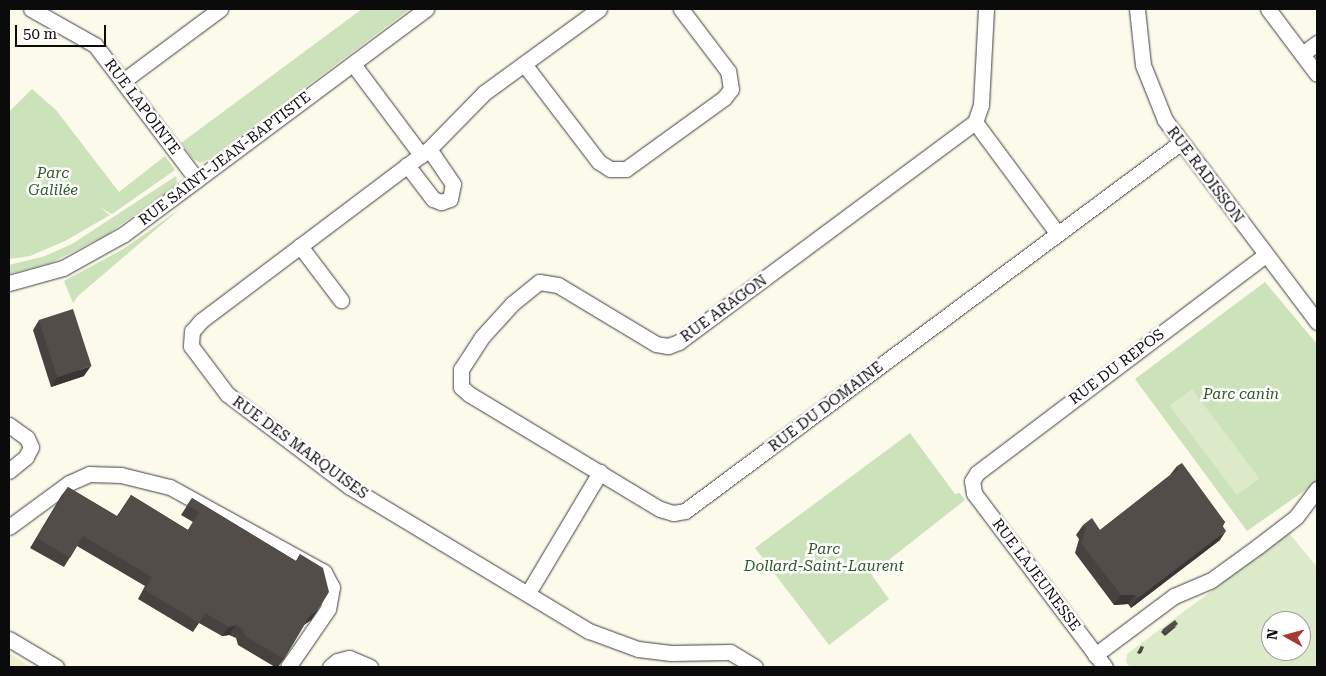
<!DOCTYPE html>
<meta charset="utf-8">
<style>
body{margin:0}
#map{position:relative;width:1326px;height:676px;overflow:hidden;background:#fcfaeb;font-family:"Roboto Serif",serif}
div>[style]{position:absolute}
.farmland>*{inset:0;background:#efeecf}
.green>*{inset:0;background:#cce2ba}
.pitch>*{inset:0;background:#ddeaca;transform-origin:0 0}
.roads{filter:drop-shadow(0 0 1px #3e3e3e) drop-shadow(0 0 1px #3e3e3e)}
.minor>*{height:15px;margin:-7.5px;padding:0 7.5px;transform-origin:7.5px;border-radius:7.5px;background:#fff}
.wall>*{inset:0;background:#47423f}
.shaded-wall>*{inset:0;background:#393633}
.building>*{inset:0;background:#524d49;transform-origin:0 0}
span{translate:-50% -50%;white-space:nowrap;text-align:center;line-height:1.15;-webkit-text-stroke:5px #fff;paint-order:stroke}
.street-label{font-size:15px;color:#0b0b0b}
.park-label{font-size:15px;color:#2c5925;font-style:italic}
.frame{position:absolute;inset:0;border:10px solid #0b0b0b;pointer-events:none}
.north{position:absolute;left:1261px;top:611px;width:50px;height:50px;box-sizing:border-box;background:#fff;border:1px solid #9d9d9d;border-radius:50%;rotate:277deg;font-size:14px;font-weight:700;line-height:20px;text-align:center;color:#0b0b0b}
.north::after{content:'';display:block;margin:auto;width:18px;height:22px;background:#a73836;clip-path:polygon(50% 0,100% 100%,50% 72%,0 100%)}
.scale{position:absolute;left:15px;top:25px;width:91px;height:22px;box-sizing:border-box;border:2px solid #0b0b0b;border-top:0;padding-left:6px;font-size:15px;line-height:18px;white-space:nowrap;color:#0b0b0b;-webkit-text-stroke:4px #fff;paint-order:stroke}
</style>
<div id="map">
<div class="farmland">
<i style="clip-path:polygon(9px 653px,31px 667px,9px 667px)"></i>
</div>
<div class="green">
<i style="clip-path:polygon(362px 9px,410px 9px,208px 160px,200px 163px,192px 158px,181px 143px)"></i>
<i style="clip-path:polygon(32px 89px,56px 110px,119px 192px,165px 156px,175px 170px,112px 214px,99px 207px,110px 215px,65px 241px,30px 256px,9px 259px,9px 112px)"></i>
<i style="clip-path:polygon(176px 176px,177px 182px,173px 187px,108px 234px,51px 263px,9px 274px,9px 265px,45px 256px,72px 244px)"></i>
<i style="clip-path:polygon(181px 208px,78px 296px,73px 303px,64px 281px,125px 248px)"></i>
<i style="clip-path:polygon(1265px 282px,1317px 344px,1317px 482px,1247px 531px,1135px 379px)"></i>
<i style="clip-path:polygon(910px 433px,955px 494px,960px 493px,965px 500px,871px 574px,889px 599px,829px 645px,755px 548px)"></i>
</div>
<div class="pitch">
<i style="left:1192px;top:389px;width:112px;height:28px;rotate:53deg"></i>
<i style="clip-path:polygon(evenodd,1289px 533px,1317px 567px,1317px 667px,1130px 667px,1126px 662px,1127px 654px,1289px 533px,1271px 621px,1301px 621px,1301px 651px,1271px 651px,1271px 621px)"></i>
</div>
<div class="roads">
<div class="minor">
<i style="left:31px;top:9px;width:73px;rotate:29.4deg"></i>
<i style="left:95px;top:45px;width:169px;rotate:52.9deg"></i>
<i style="left:599px;top:9px;width:142px;rotate:143.9deg"></i>
<i style="left:484px;top:93px;width:78px;rotate:134.5deg"></i>
<i style="left:429px;top:149px;width:286px;rotate:143deg"></i>
<i style="left:201px;top:321px;width:13px;rotate:132deg"></i>
<i style="left:192px;top:331px;width:15px;rotate:94deg"></i>
<i style="left:191px;top:346px;width:60px;rotate:53.1deg"></i>
<i style="left:227px;top:394px;width:154px;rotate:37.1deg"></i>
<i style="left:350px;top:487px;width:279px;rotate:31.1deg"></i>
<i style="left:589px;top:631px;width:52px;rotate:20.2deg"></i>
<i style="left:638px;top:649px;width:33px;rotate:7deg"></i>
<i style="left:671px;top:653px;width:59px;rotate:-1deg"></i>
<i style="left:730px;top:652px;width:29px;rotate:31deg"></i>
<i style="left:986px;top:9px;width:96px;rotate:93deg"></i>
<i style="left:981px;top:105px;width:18px;rotate:109deg"></i>
<i style="left:975px;top:122px;width:139px;rotate:53.5deg"></i>
<i style="left:1137px;top:9px;width:56px;rotate:83.9deg"></i>
<i style="left:1143px;top:65px;width:59px;rotate:68.2deg"></i>
<i style="left:1165px;top:120px;width:253px;rotate:53deg"></i>
<i style="left:1268px;top:9px;width:81px;rotate:53deg"></i>
<i style="left:1302px;top:54px;width:19px;rotate:-36deg"></i>
<i style="left:353px;top:64px;width:114px;rotate:53.2deg"></i>
<i style="left:524px;top:64px;width:123px;rotate:52.6deg"></i>
<i style="left:599px;top:162px;width:13px;rotate:32deg"></i>
<i style="left:610px;top:169px;width:16px"></i>
<i style="left:626px;top:169px;width:121px;rotate:-35.9deg"></i>
<i style="left:724px;top:98px;width:11px;rotate:-52deg"></i>
<i style="left:731px;top:89px;width:18px;rotate:-99deg"></i>
<i style="left:728px;top:71px;width:78px;rotate:-127.2deg"></i>
<i style="left:123px;top:81px;width:121px;rotate:-36.6deg"></i>
<i style="left:975px;top:122px;width:369px;rotate:143.4deg"></i>
<i style="left:679px;top:342px;width:12px;rotate:160deg"></i>
<i style="left:668px;top:346px;width:12px;rotate:-171deg"></i>
<i style="left:656px;top:344px;width:114px;rotate:-149deg"></i>
<i style="left:558px;top:285px;width:19px;rotate:-171deg"></i>
<i style="left:539px;top:282px;width:35px;rotate:141deg"></i>
<i style="left:512px;top:304px;width:45px;rotate:132.3deg"></i>
<i style="left:482px;top:337px;width:38px;rotate:123deg"></i>
<i style="left:461px;top:369px;width:18px;rotate:90deg"></i>
<i style="left:461px;top:387px;width:11px;rotate:41deg"></i>
<i style="left:469px;top:394px;width:223px;rotate:31.1deg"></i>
<i style="left:660px;top:509px;width:14px;rotate:17deg"></i>
<i style="left:673px;top:513px;width:12px;rotate:-9deg"></i>
<i style="left:685px;top:511px;width:617px;rotate:-36.63deg"></i>
<i style="left:407px;top:165px;width:43px;rotate:52.6deg"></i>
<i style="left:433px;top:199px;width:9px;rotate:21deg"></i>
<i style="left:441px;top:202px;width:9px;rotate:-18deg"></i>
<i style="left:450px;top:199px;width:15px;rotate:-79deg"></i>
<i style="left:453px;top:184px;width:42px;rotate:-124.4deg"></i>
<i style="left:300px;top:246px;width:68px;rotate:52.8deg"></i>
<i style="left:9px;top:283px;width:56px;rotate:-15.5deg"></i>
<i style="left:63px;top:268px;width:70px;rotate:-29.1deg"></i>
<i style="left:124px;top:234px;width:377px;rotate:-36.7deg"></i>
<i style="left:9px;top:425px;width:22px;rotate:36deg"></i>
<i style="left:27px;top:438px;width:10px;rotate:66deg"></i>
<i style="left:31px;top:447px;width:11px;rotate:117deg"></i>
<i style="left:26px;top:457px;width:22px;rotate:141deg"></i>
<i style="left:9px;top:527px;width:74px;rotate:-36.3deg"></i>
<i style="left:69px;top:483px;width:22px;rotate:-24deg"></i>
<i style="left:89px;top:474px;width:32px;rotate:2deg"></i>
<i style="left:121px;top:475px;width:50px;rotate:13.8deg"></i>
<i style="left:170px;top:487px;width:176px;rotate:28.9deg"></i>
<i style="left:324px;top:572px;width:17px;rotate:62deg"></i>
<i style="left:332px;top:587px;width:22px;rotate:100deg"></i>
<i style="left:328px;top:609px;width:70px;rotate:124.6deg"></i>
<i style="left:528px;top:593px;width:141px;rotate:-59.2deg"></i>
<i style="left:9px;top:639px;width:55px;rotate:30.8deg"></i>
<i style="left:1095px;top:655px;width:99px;rotate:-36.8deg"></i>
<i style="left:1174px;top:596px;width:39px;rotate:-23deg"></i>
<i style="left:1210px;top:581px;width:58px;rotate:-35.9deg"></i>
<i style="left:1257px;top:547px;width:49px;rotate:-37.6deg"></i>
<i style="left:1296px;top:517px;width:35px;rotate:-53deg"></i>
<i style="left:330px;top:667px;width:9px;rotate:-41deg"></i>
<i style="left:337px;top:661px;width:12px;rotate:-14deg"></i>
<i style="left:349px;top:658px;width:23px;rotate:23deg"></i>
<i style="left:1105px;top:667px;width:218px;rotate:-127deg"></i>
<i style="left:974px;top:493px;width:12px;rotate:-99deg"></i>
<i style="left:972px;top:481px;width:9px;rotate:-58deg"></i>
<i style="left:977px;top:473px;width:361px;rotate:-37.1deg"></i>
</div>
</div>
<div class="wall">
<i style="clip-path:polygon(39px 320px,84px 376px,51px 387px,33px 330px)"></i>
<i style="clip-path:polygon(1177px 466px,1225px 522px,1223px 526px,1220px 540px,1131px 608px,1128px 604px,1114px 605px,1075px 553px,1079px 539px,1076px 535px,1083px 525px,1100px 530px,1170px 475px)"></i>
<i style="clip-path:polygon(68px 487px,117px 516px,131px 495px,188px 530px,193px 522px,181px 515px,192px 498px,296px 561px,300px 554px,318px 610px,311px 620px,304px 625px,284px 659px,278px 667px,275px 667px,238px 645px,236px 638px,229px 635px,222px 636px,199px 623px,193px 632px,138px 599px,145px 586px,77px 546px,64px 567px,30px 548px,61px 496px)"></i>
<i style="clip-path:polygon(1177px 626px,1165px 636px,1161px 632px,1163px 630px)"></i>
<i style="clip-path:polygon(1141px 646px,1142px 652px,1140px 654px,1137px 653px)"></i>
</div>
<div class="shaded-wall">
<i style="clip-path:polygon(91px 366px,84px 376px,51px 387px,57px 377px)"></i>
<i style="clip-path:polygon(1226px 531px,1220px 540px,1131px 608px,1138px 598px)"></i>
<i style="clip-path:polygon(1121px 595px,1135px 595px,1128px 604px,1114px 605px)"></i>
<i style="clip-path:polygon(318px 610px,311px 620px,302px 626px,309px 617px)"></i>
<i style="clip-path:polygon(236px 625px,229px 635px,222px 636px,229px 627px)"></i>
</div>
<div class="building">
<i style="left:73px;top:309px;width:60px;height:36px;rotate:72deg"></i>
<i style="clip-path:polygon(1182px 463px,1225px 522px,1222px 525px,1226px 531px,1138px 598px,1135px 595px,1121px 595px,1081px 543px,1086px 529px,1083px 525px,1092px 518px,1100px 530px,1179px 469px,1177px 466px)"></i>
<i style="clip-path:polygon(68px 487px,118px 517px,131px 495px,188px 530px,199px 512px,187px 505px,192px 498px,296px 561px,300px 554px,323px 568px,329px 592px,318px 610px,309px 617px,284px 659px,245px 636px,243px 629px,236px 625px,229px 627px,205px 613px,199px 623px,145px 590px,152px 577px,83px 536px,70px 558px,37px 538px)"></i>
<i style="left:1175px;top:620px;width:5px;height:16px;rotate:53deg"></i>
<i style="clip-path:polygon(1141px 646px,1144px 647px,1142px 652px,1139px 650px)"></i>
</div>
<div class="street-label">
<span style="left:142px;top:107px;rotate:53deg">RUE LAPOINTE</span>
<span style="left:225px;top:159px;rotate:-37deg">RUE SAINT-JEAN-BAPTISTE</span>
<span style="left:1205px;top:175px;rotate:53deg">RUE RADISSON</span>
<span style="left:724px;top:309px;rotate:-36deg">RUE ARAGON</span>
<span style="left:1117px;top:367px;rotate:-37deg">RUE DU REPOS</span>
<span style="left:826px;top:407px;rotate:-37deg">RUE DU DOMAINE</span>
<span style="left:300px;top:448px;rotate:36deg">RUE DES MARQUISES</span>
<span style="left:1036px;top:575px;rotate:53deg">RUE LAJEUNESSE</span>
</div>
<div class="park-label">
<span style="left:53px;top:182px">Parc<br>Galilée</span>
<span style="left:1241px;top:395px">Parc canin</span>
<span style="left:824px;top:558px">Parc<br>Dollard-Saint-Laurent</span>
</div>
<div class="frame"></div>
<div class="north">N</div>
<div class="scale">50 m</div>
</div>
